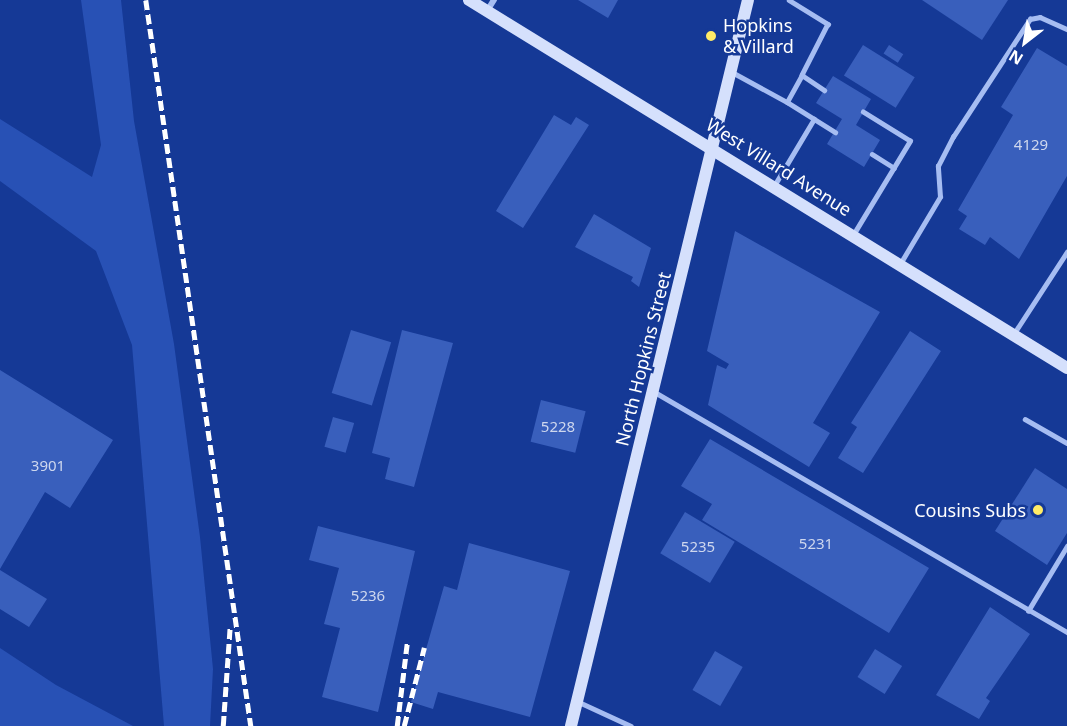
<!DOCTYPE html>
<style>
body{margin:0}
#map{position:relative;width:1067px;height:726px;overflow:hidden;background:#153996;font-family:"Noto Sans",sans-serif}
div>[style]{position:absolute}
.green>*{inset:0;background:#2851b5}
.building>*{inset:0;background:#395fbc;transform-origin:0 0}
.lane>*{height:4.5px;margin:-2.25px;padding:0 2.25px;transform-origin:2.25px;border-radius:2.25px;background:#a6bdf2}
.street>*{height:6px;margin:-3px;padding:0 3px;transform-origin:3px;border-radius:3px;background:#a6bdf2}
.secondary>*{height:12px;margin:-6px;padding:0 6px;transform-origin:6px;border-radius:6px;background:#d5e0fc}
.rail>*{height:4.5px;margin-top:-2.25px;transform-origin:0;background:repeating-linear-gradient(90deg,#fff 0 10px,transparent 0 14.5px)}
.dots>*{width:16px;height:16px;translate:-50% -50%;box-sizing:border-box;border:3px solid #153996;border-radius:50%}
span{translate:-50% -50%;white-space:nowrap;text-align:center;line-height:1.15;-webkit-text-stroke:5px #153996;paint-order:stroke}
.number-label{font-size:15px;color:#ced7ee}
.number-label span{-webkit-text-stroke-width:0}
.poi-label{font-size:18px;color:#fff}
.left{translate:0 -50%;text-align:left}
.right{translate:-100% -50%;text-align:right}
.street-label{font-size:18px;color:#fff}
.north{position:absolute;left:995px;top:12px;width:60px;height:60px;-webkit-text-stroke:4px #153996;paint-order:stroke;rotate:211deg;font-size:16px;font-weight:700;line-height:24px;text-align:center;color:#fff}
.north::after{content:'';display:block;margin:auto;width:21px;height:27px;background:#fff;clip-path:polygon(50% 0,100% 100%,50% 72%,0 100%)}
</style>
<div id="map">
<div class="green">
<i style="clip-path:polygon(81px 0,121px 0,134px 121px,174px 344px,200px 537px,213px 669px,210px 726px,164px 726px,132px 345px,96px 251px,0 181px,0 119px,92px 177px,101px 145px)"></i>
<i style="clip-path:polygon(0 648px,56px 685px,133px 726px,0 726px)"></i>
</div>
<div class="building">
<i style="clip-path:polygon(578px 0,618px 0,608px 18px)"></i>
<i style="clip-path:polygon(922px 0,1008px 0,982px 40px)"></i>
<i style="left:863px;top:45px;width:61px;height:36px;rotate:32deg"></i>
<i style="left:889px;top:45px;width:17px;height:10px;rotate:33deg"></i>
<i style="clip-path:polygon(1037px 48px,1067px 66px,1067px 176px,1019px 259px,990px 237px,985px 245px,959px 229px,967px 216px,958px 210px,1013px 115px,1001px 107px)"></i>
<i style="clip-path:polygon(833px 76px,871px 99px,856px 125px,880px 140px,864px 167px,827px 144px,842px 119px,816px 103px)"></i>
<i style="clip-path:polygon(554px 115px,571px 125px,576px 117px,589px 125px,523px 228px,496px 211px)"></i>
<i style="clip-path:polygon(594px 214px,651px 248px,639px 287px,631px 281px,633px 277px,575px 247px)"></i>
<i style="clip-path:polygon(735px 231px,880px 312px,813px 423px,830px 433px,809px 467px,708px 405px,717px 365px,726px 369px,729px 364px,707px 351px)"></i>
<i style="left:351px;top:330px;width:42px;height:66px;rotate:17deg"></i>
<i style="clip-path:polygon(402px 330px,453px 343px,414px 487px,385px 479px,390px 458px,372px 453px)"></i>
<i style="clip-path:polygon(910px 331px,941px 351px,863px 473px,838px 458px,857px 427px,851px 423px)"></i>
<i style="clip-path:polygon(0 370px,113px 440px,70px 508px,45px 492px,0 569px)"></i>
<i style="left:541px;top:400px;width:46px;height:43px;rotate:14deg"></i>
<i style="left:333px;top:417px;width:22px;height:31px;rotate:16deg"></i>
<i style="clip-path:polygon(710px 439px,929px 568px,889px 633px,702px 520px,712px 504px,681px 486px)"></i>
<i style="clip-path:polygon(1035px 468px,1067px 489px,1067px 533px,1047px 565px,995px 531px)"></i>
<i style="left:685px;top:512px;width:58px;height:48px;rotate:31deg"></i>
<i style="clip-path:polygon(318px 526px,415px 551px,378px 712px,322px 697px,340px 628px,324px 624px,339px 568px,309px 560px)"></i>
<i style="clip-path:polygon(469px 543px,570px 571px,530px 717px,438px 692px,433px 709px,411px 702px,444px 586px,457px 590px)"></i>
<i style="clip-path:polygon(0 570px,47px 599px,29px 627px,0 609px)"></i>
<i style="clip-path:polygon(990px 607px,1030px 634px,986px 698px,990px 701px,979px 719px,936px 695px)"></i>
<i style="left:875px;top:649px;width:32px;height:33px;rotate:32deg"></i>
<i style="left:715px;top:651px;width:32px;height:45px;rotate:30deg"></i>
</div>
<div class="lane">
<i style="left:789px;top:0;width:46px;rotate:31.6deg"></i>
<i style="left:828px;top:24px;width:57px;rotate:117deg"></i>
<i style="left:732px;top:72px;width:63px;rotate:28.6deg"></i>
<i style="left:787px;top:102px;width:31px;rotate:-61deg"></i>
<i style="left:802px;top:75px;width:27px;rotate:34deg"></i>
<i style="left:787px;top:102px;width:57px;rotate:32deg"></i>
<i style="left:872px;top:154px;width:26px;rotate:32deg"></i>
<i style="left:774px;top:186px;width:78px;rotate:-59.2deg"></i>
<i style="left:853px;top:235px;width:110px;rotate:-58.8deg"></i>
<i style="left:910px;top:141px;width:55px;rotate:-148.3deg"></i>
<i style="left:900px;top:264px;width:78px;rotate:-59.2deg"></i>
<i style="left:940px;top:197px;width:31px;rotate:-94deg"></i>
<i style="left:938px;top:166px;width:33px;rotate:-63deg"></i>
<i style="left:953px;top:137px;width:141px;rotate:-56.9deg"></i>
<i style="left:1030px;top:19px;width:10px;rotate:-11deg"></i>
<i style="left:1040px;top:17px;width:30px;rotate:24deg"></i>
<i style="left:1013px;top:335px;width:99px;rotate:-57deg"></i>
<i style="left:653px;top:391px;width:479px;rotate:30.2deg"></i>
<i style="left:1025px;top:419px;width:48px;rotate:29.7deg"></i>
<i style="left:1028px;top:611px;width:76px;rotate:-59deg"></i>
<i style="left:579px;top:702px;width:57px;rotate:24.8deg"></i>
</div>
<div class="street">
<i style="left:487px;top:11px;width:13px;rotate:-58deg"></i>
</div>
<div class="secondary">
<i style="left:469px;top:0;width:702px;rotate:31.61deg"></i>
<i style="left:571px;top:726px;width:747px;rotate:-76.3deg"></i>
</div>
<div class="rail">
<i style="left:146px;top:0;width:734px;rotate:81.77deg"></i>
<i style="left:223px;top:726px;width:101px;rotate:-86deg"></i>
<i style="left:397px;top:726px;width:84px;rotate:-83.1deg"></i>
<i style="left:404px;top:726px;width:81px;rotate:-75.6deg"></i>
</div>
<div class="dots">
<i style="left:711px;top:36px;background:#ffeb67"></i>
<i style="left:1038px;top:510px;background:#ffeb67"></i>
</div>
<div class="number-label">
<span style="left:1031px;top:145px">4129</span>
<span style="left:558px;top:427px">5228</span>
<span style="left:48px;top:466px">3901</span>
<span style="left:816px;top:544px">5231</span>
<span style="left:698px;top:547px">5235</span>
<span style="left:368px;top:596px">5236</span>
</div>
<div class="poi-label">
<span class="left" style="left:723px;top:36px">Hopkins<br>&amp; Villard</span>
<span class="right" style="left:1026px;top:510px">Cousins Subs</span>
</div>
<div class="street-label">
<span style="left:779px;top:167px;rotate:32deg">West Villard Avenue</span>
<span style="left:643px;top:359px;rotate:-76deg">North Hopkins Street</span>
</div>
<div class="north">N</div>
</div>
